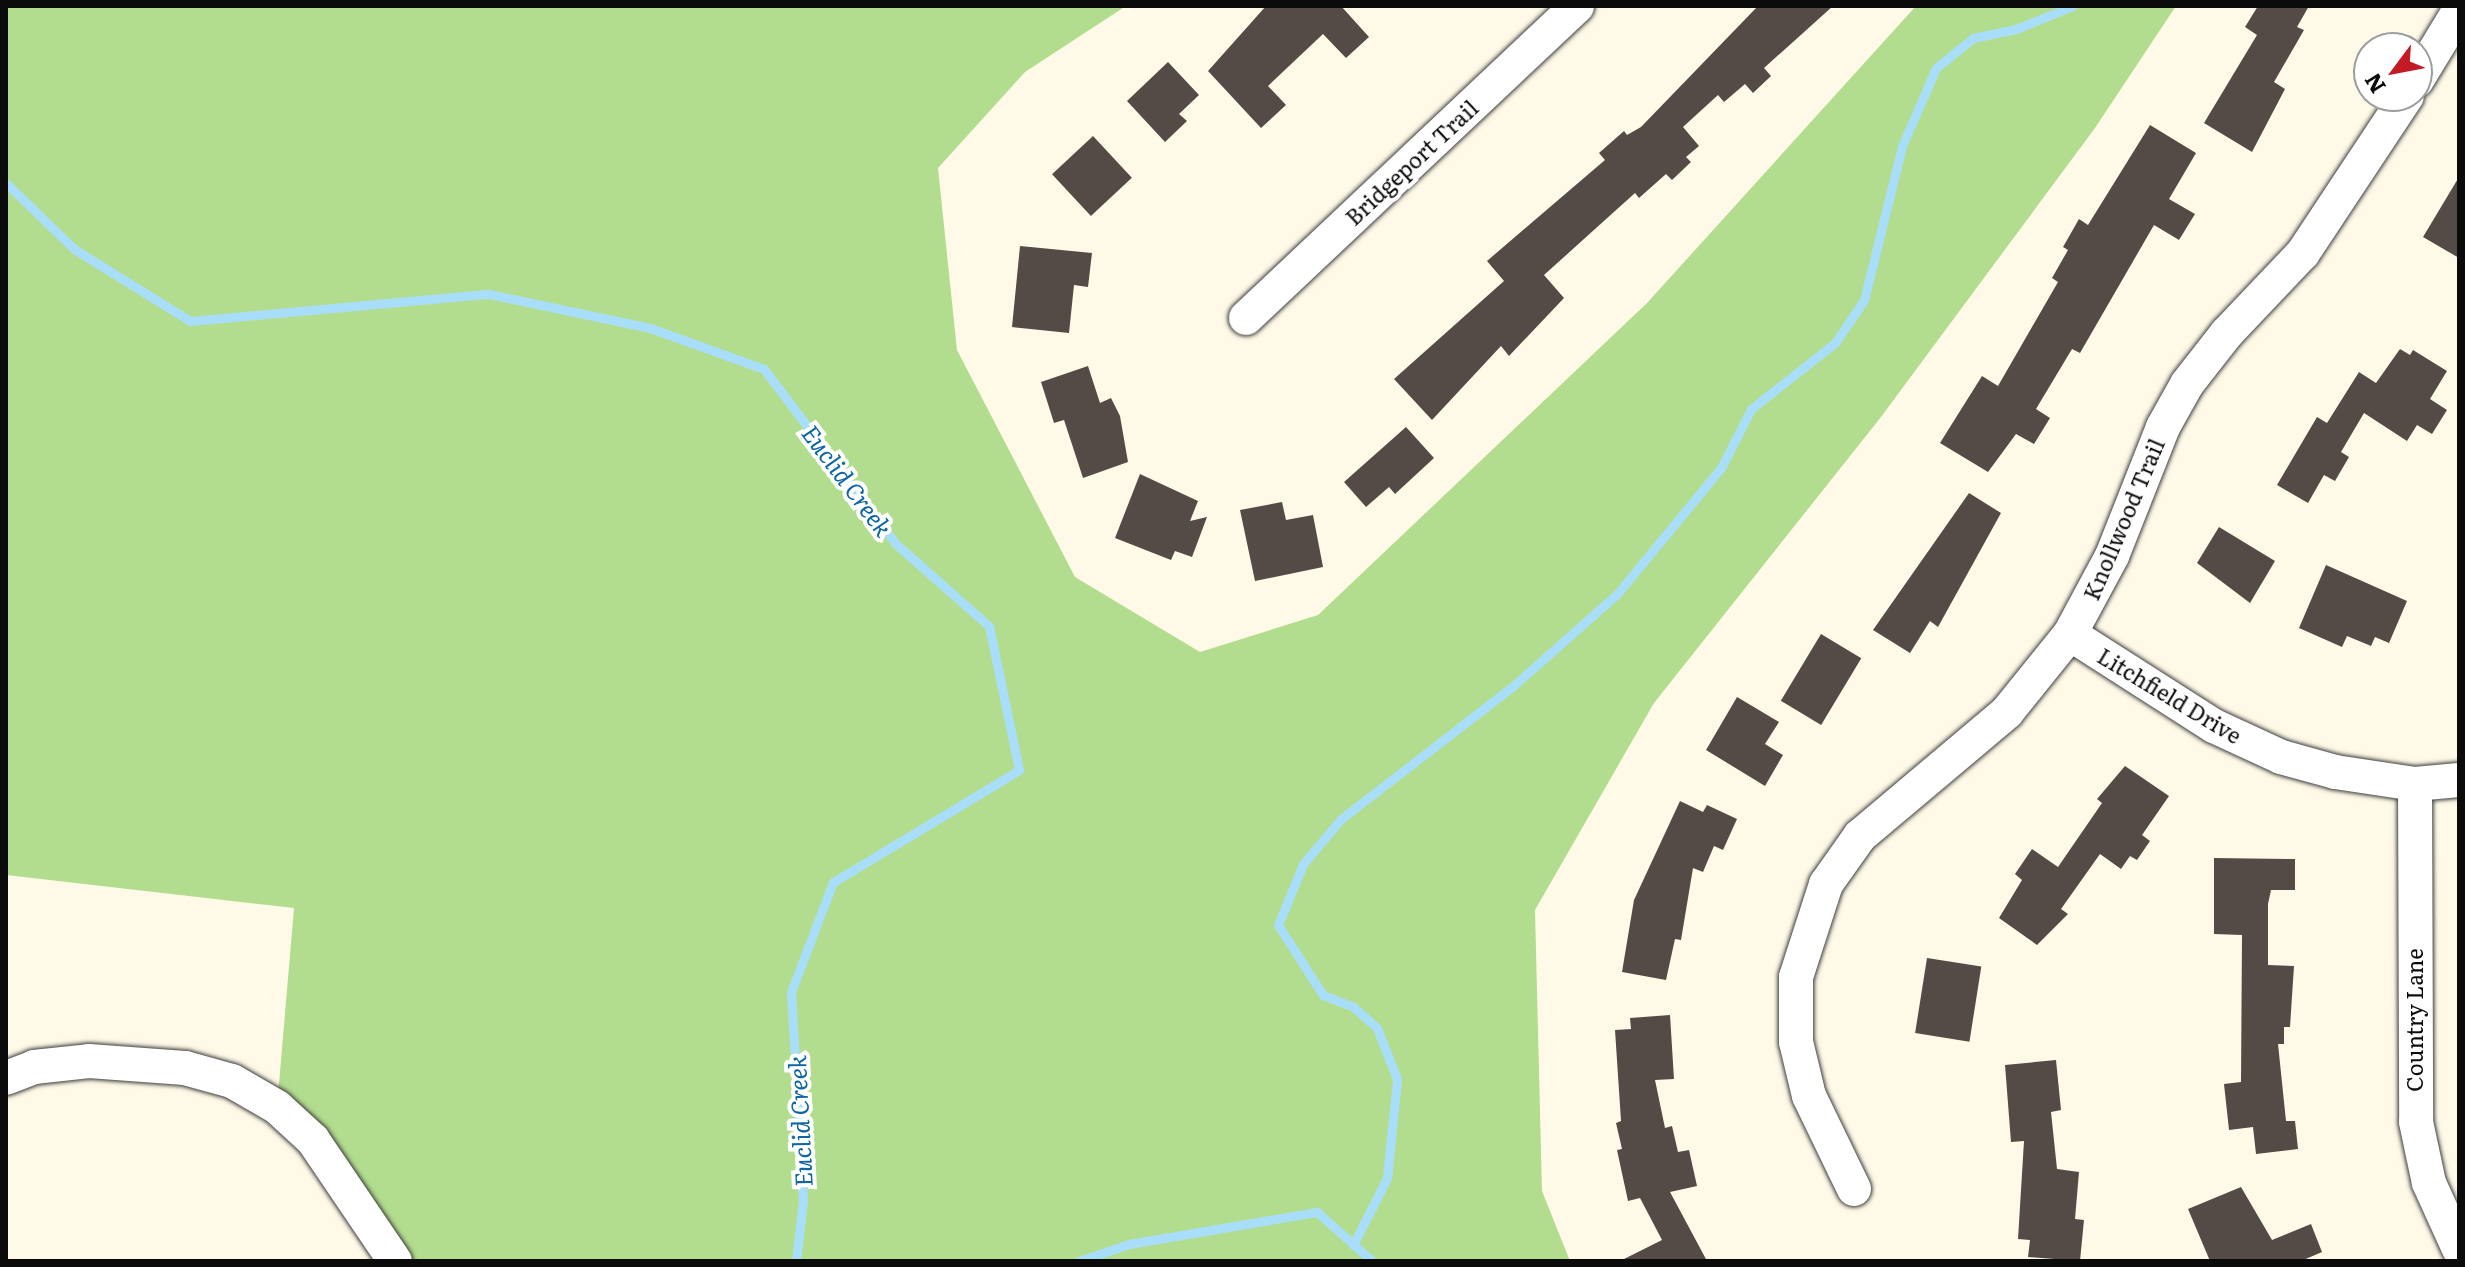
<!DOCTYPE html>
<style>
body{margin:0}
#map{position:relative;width:2465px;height:1267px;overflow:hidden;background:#fffae8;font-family:Literata,serif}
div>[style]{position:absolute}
.forest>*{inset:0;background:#b3dd8e}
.stream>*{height:9px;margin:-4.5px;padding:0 4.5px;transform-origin:4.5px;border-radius:4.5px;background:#a9defb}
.building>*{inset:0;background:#544b46;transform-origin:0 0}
.roads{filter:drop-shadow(0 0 2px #3e3e3e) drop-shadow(0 0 2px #3e3e3e)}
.minor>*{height:34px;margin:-17px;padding:0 17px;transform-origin:17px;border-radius:17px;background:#fff}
span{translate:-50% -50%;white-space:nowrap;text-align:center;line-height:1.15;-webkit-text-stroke:8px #fff;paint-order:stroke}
.street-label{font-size:22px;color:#0b0b0b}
.water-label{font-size:24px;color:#0c65a4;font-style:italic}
.frame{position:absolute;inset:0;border:8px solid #0b0b0b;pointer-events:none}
.north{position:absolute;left:2353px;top:32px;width:80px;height:80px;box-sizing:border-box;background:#fff;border:2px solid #9d9d9d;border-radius:50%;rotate:238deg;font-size:22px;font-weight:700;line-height:32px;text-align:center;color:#0b0b0b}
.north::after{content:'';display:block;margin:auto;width:28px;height:36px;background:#c41a26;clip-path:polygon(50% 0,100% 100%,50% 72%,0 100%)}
</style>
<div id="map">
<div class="forest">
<i style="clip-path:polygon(6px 6px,1126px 6px,1025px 72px,938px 168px,957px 350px,1075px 577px,1200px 652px,1318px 615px,1647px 303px,1916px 6px,2176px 6px,2095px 128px,1881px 417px,1654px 703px,1535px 910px,1542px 1191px,1570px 1261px,395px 1261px,277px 1107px,294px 908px,6px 875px)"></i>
</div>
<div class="stream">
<i style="left:6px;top:183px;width:95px;rotate:44.1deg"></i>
<i style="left:74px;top:249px;width:137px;rotate:31.8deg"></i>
<i style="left:190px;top:321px;width:300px;rotate:-5.2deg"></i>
<i style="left:489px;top:294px;width:165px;rotate:11.9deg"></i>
<i style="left:650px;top:328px;width:121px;rotate:19.8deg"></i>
<i style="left:764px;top:369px;width:219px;rotate:53deg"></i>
<i style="left:896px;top:544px;width:124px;rotate:41.4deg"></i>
<i style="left:989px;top:626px;width:147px;rotate:78.2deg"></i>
<i style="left:1019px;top:770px;width:217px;rotate:148.9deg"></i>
<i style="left:833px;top:882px;width:118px;rotate:110.9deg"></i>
<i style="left:791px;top:992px;width:208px;rotate:86.7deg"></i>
<i style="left:803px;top:1200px;width:61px;rotate:96.5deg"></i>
<i style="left:1353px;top:1245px;width:75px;rotate:-63.1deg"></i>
<i style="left:1387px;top:1178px;width:100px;rotate:-84.2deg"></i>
<i style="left:1397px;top:1079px;width:55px;rotate:-111.4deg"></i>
<i style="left:1377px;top:1028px;width:31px;rotate:-138deg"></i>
<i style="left:1354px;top:1007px;width:33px;rotate:-159deg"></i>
<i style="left:1323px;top:995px;width:83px;rotate:-122.7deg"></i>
<i style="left:1278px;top:925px;width:66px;rotate:-67.7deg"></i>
<i style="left:1303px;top:864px;width:59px;rotate:-49.8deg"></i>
<i style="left:1341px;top:819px;width:216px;rotate:-37.7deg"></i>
<i style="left:1512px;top:687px;width:140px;rotate:-41.5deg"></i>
<i style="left:1617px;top:594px;width:163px;rotate:-50.5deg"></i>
<i style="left:1721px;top:468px;width:66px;rotate:-63deg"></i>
<i style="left:1751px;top:409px;width:107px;rotate:-38.2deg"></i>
<i style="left:1835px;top:343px;width:52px;rotate:-56deg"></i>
<i style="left:1864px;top:300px;width:159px;rotate:-76.1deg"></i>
<i style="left:1902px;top:146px;width:85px;rotate:-66.4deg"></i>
<i style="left:1936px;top:68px;width:48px;rotate:-39deg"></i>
<i style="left:1973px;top:38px;width:44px;rotate:-11.8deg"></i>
<i style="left:2016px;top:29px;width:61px;rotate:-22deg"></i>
<i style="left:1079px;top:1261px;width:53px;rotate:-18.8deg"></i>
<i style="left:1129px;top:1244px;width:191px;rotate:-9.7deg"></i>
<i style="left:1317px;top:1212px;width:74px;rotate:41.7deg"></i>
</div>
<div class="building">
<i style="clip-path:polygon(1266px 6px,1341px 6px,1369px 37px,1346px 58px,1323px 34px,1268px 86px,1286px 105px,1261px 128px,1208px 71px)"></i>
<i style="clip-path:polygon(1758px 6px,1833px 6px,1764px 68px,1771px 76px,1753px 93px,1745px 84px,1724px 102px,1718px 95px,1683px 127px,1699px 146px,1686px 157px,1691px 162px,1672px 180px,1666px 174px,1639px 198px,1635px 193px,1544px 275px,1564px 298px,1509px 356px,1501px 346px,1432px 420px,1394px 379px,1504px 281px,1487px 261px,1605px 160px,1599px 153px,1624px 131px,1627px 135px,1641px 127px)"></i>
<i style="clip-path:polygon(2258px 6px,2309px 6px,2297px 27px,2304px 30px,2274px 82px,2285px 89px,2252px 152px,2204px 123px,2257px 35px,2245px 27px)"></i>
<i style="clip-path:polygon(1168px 62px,1199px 95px,1179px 114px,1187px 121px,1165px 142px,1127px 101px)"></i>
<i style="clip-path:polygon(2150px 125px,2196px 153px,2169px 199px,2195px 214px,2179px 240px,2154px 225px,2080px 353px,2072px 349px,2036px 409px,2050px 418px,2034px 444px,2016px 434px,1988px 472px,1940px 443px,1982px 376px,1998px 386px,2058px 282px,2052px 278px,2068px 250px,2063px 247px,2079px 219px,2088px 225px)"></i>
<i style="left:1093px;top:136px;width:57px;height:56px;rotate:47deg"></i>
<i style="clip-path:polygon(2459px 177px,2459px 258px,2423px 237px)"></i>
<i style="clip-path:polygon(1020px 246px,1092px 253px,1088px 287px,1074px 285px,1069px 333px,1012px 327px)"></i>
<i style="clip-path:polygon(2400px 349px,2410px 355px,2413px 350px,2447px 371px,2430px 399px,2447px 410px,2432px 434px,2417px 425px,2407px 441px,2364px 413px,2341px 452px,2349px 457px,2335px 481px,2324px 475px,2308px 503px,2277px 485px,2317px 417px,2327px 423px,2359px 372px,2376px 383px)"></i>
<i style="clip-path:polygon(1088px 366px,1100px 403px,1111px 398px,1120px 416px,1128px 462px,1083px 478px,1064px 420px,1054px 423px,1041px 382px)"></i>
<i style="clip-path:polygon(1406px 427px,1434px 458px,1395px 494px,1389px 487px,1366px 507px,1344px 482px)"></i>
<i style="clip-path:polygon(1140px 474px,1198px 501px,1190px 521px,1207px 517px,1192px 557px,1175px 551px,1171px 560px,1115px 538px)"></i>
<i style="clip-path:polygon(1969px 493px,2001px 513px,1938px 627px,1930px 621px,1910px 653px,1873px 630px)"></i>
<i style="clip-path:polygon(1282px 502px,1286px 520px,1313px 515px,1323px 567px,1255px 581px,1240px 510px)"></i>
<i style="clip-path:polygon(2219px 527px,2275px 561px,2250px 603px,2197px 563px)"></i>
<i style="clip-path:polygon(2326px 565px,2407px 601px,2389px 643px,2375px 637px,2371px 646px,2347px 636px,2342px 647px,2299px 628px)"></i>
<i style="left:1821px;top:634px;width:47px;height:78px;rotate:31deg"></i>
<i style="clip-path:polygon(1737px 697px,1779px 722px,1765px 744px,1783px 755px,1765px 786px,1706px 750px)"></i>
<i style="clip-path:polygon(2125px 766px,2169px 796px,2142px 835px,2150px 841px,2137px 860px,2130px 856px,2121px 869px,2100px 854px,2061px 909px,2068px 914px,2037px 945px,1999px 918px,2022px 880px,2015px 874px,2032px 849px,2058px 867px,2102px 803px,2097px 799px)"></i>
<i style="clip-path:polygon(1680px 801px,1703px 812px,1707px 805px,1737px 819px,1723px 850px,1714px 846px,1703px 872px,1693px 868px,1681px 940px,1675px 939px,1666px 980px,1622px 972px,1634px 900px)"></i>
<i style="clip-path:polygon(2214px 858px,2295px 859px,2295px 890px,2271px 890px,2268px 904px,2268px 965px,2294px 966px,2290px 1027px,2284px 1027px,2284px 1044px,2278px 1044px,2286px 1121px,2295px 1121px,2298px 1149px,2256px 1154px,2253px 1127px,2229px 1130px,2224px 1084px,2241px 1082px,2242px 935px,2214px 934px)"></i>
<i style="left:1927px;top:958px;width:55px;height:76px;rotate:9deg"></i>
<i style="clip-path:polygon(1670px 1015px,1674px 1079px,1655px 1080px,1665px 1128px,1672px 1126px,1678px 1152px,1689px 1150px,1697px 1186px,1670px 1192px,1707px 1261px,1620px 1261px,1662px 1240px,1640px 1198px,1628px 1201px,1617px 1150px,1622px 1149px,1616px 1123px,1621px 1121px,1615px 1030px,1631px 1029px,1630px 1018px)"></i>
<i style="clip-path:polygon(2056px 1060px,2061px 1110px,2051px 1112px,2057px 1169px,2079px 1172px,2075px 1219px,2084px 1220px,2080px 1261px,2028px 1257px,2030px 1240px,2018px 1239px,2024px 1141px,2011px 1142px,2005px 1065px)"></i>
<i style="clip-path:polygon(2241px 1187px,2272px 1240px,2311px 1224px,2322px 1252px,2301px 1261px,2210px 1261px,2188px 1209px)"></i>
</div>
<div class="roads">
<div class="minor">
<i style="left:2417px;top:80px;width:81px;rotate:-58.7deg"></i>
<i style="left:1246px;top:318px;width:455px;rotate:-43.3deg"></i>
<i style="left:2070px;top:634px;width:171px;rotate:32.6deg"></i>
<i style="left:2214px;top:726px;width:74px;rotate:24.8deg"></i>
<i style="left:2281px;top:757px;width:56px;rotate:15.5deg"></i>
<i style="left:2335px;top:772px;width:81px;rotate:8.5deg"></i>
<i style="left:2415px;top:784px;width:44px;rotate:-5.2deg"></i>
<i style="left:2415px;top:784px;width:338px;rotate:89.8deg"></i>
<i style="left:2416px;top:1122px;width:62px;rotate:78deg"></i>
<i style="left:2429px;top:1183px;width:72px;rotate:65.6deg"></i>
<i style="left:6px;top:1078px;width:30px;rotate:-21deg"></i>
<i style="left:34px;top:1067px;width:55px;rotate:-6.2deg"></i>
<i style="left:89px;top:1061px;width:96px;rotate:4.2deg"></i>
<i style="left:185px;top:1068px;width:49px;rotate:15.5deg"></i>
<i style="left:232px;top:1081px;width:52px;rotate:30deg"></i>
<i style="left:277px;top:1107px;width:49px;rotate:42.5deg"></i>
<i style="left:313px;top:1140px;width:146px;rotate:55.9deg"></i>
<i style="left:1854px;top:1189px;width:103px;rotate:-115.8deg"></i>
<i style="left:1809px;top:1096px;width:56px;rotate:-103.5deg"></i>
<i style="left:1796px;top:1042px;width:65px;rotate:-90deg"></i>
<i style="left:1796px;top:977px;width:98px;rotate:-72.1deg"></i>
<i style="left:1826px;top:884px;width:59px;rotate:-54.7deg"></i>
<i style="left:1860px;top:836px;width:192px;rotate:-40.1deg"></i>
<i style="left:2007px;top:712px;width:100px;rotate:-51.1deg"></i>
<i style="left:2070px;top:634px;width:89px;rotate:-61.7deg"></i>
<i style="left:2112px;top:556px;width:139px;rotate:-68.4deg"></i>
<i style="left:2163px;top:427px;width:49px;rotate:-60.8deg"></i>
<i style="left:2187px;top:384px;width:65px;rotate:-51.9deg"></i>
<i style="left:2227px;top:333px;width:110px;rotate:-46.5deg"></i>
<i style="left:2303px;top:253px;width:188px;rotate:-56.5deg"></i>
</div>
</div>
<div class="street-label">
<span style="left:1411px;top:162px;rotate:-43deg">Bridgeport Trail</span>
<span style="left:2123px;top:519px;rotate:-67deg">Knollwood Trail</span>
<span style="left:2170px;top:695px;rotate:31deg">Litchfield Drive</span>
<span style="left:2414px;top:1020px;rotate:-90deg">Country Lane</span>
</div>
<div class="water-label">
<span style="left:848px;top:480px;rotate:53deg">Euclid Creek</span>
<span style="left:799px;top:1121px;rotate:-93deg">Euclid Creek</span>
</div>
<div class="frame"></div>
<div class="north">N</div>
</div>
